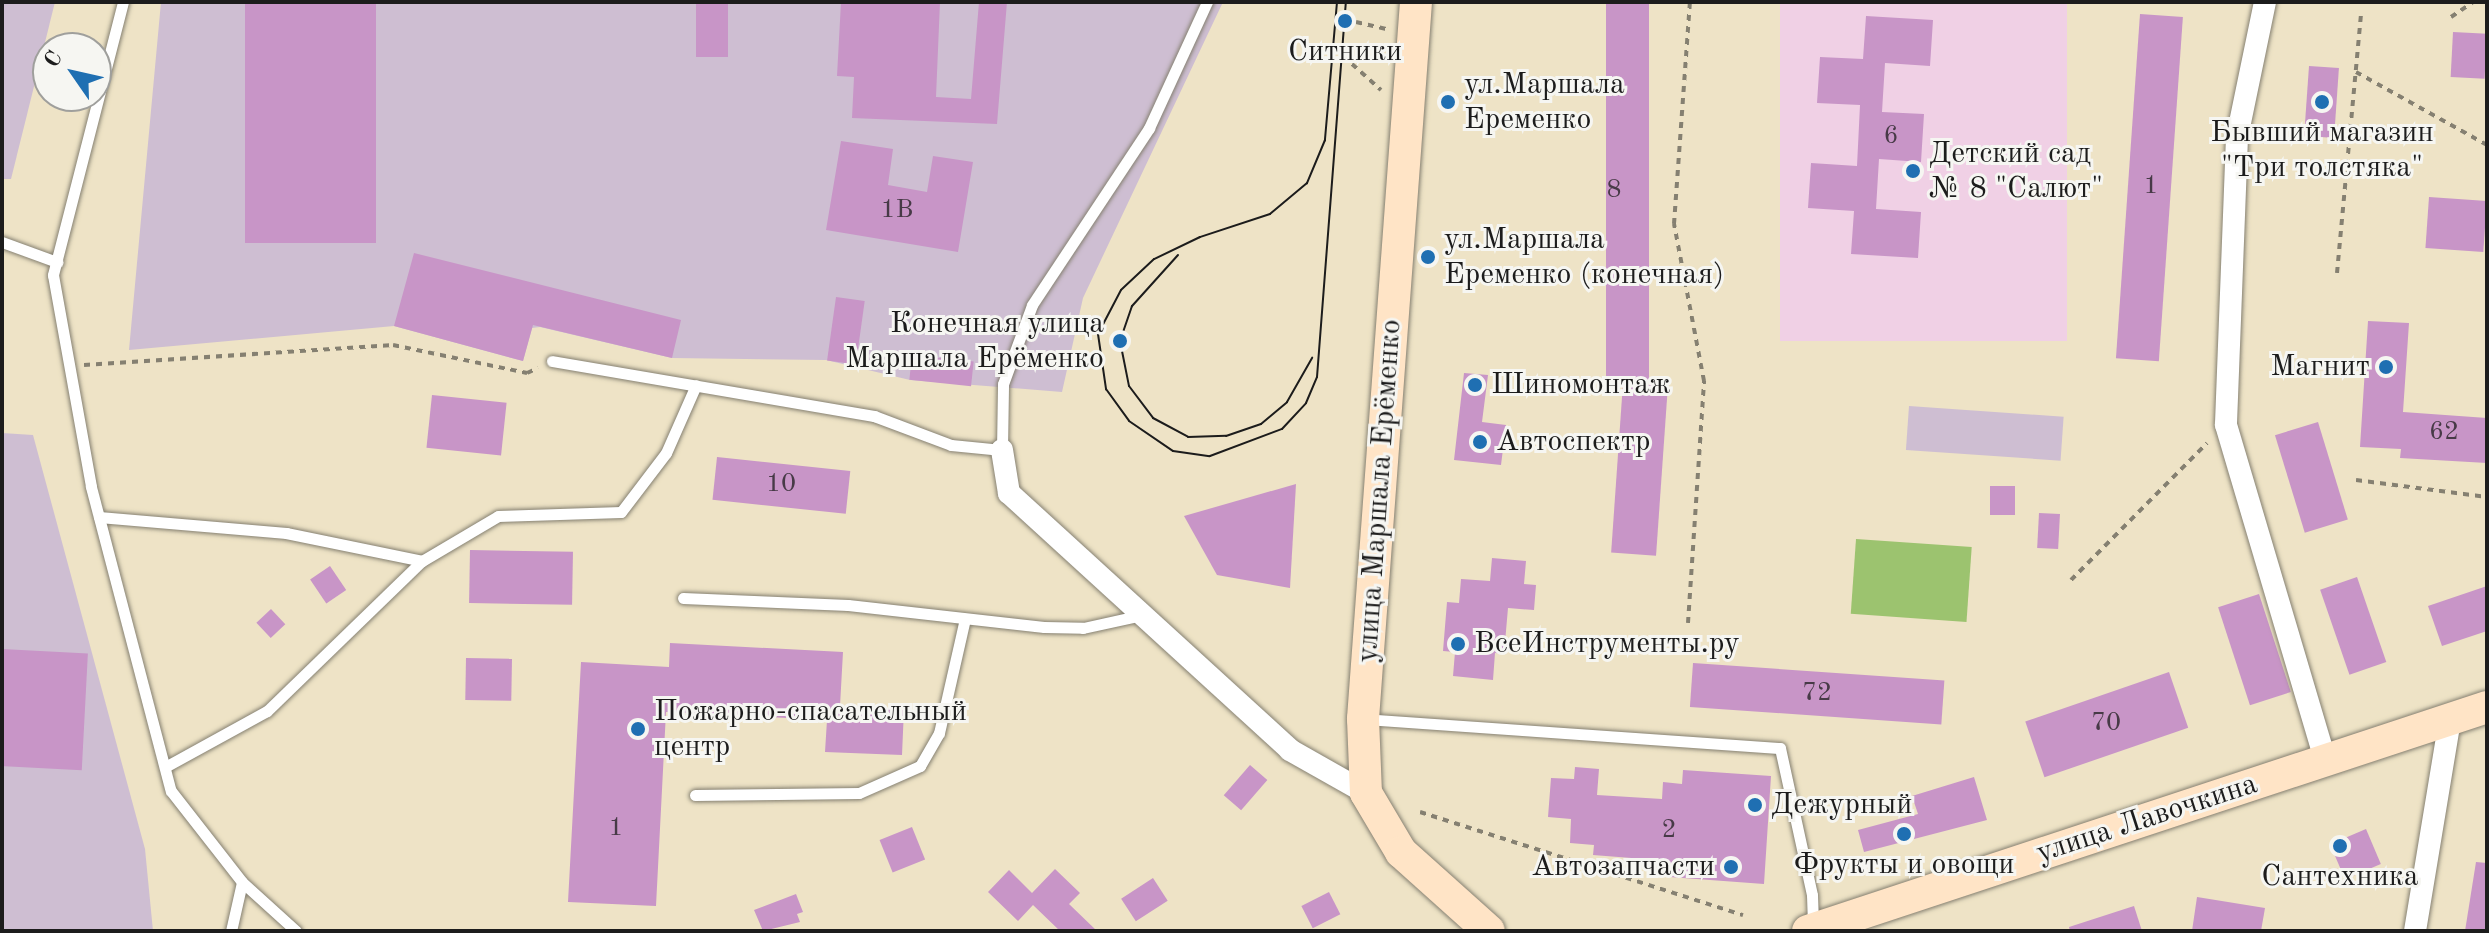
<!DOCTYPE html>
<meta charset="utf-8">
<style>
body{margin:0}
#map{position:relative;width:2489px;height:933px;overflow:hidden;background:#eee3c6;font-family:"Old Standard TT",serif}
div>[style]{position:absolute}
.built>*{inset:0;background:#f0d0e5;transform-origin:0 0}
.industrial>*{inset:0;background:#cebed2;transform-origin:0 0}
.green>*{inset:0;background:#9cc36f;transform-origin:0 0}
.building>*{inset:0;background:#c895c7;transform-origin:0 0}
.path>*{height:4px;margin-top:-2px;transform-origin:0;background:repeating-linear-gradient(90deg,#858071 0 6px,transparent 0 12px)}
.roads{filter:drop-shadow(0 0 2px #858071) drop-shadow(0 0 2px #858071)}
.lane>*{height:11px;margin:-5.5px;padding:0 5.5px;transform-origin:5.5px;border-radius:5.5px;background:#fff}
.street>*{height:22px;margin:-11px;padding:0 11px;transform-origin:11px;border-radius:11px;background:#fff}
.secondary>*{height:32px;margin:-16px;padding:0 16px;transform-origin:16px;border-radius:16px;background:#ffe4c6}
.tram>*{height:2px;margin:-1px;padding:0 1px;transform-origin:1px;border-radius:1px;background:#1c1c1c}
.dots>*{width:22px;height:22px;translate:-50% -50%;box-sizing:border-box;border:4px solid #f6f6f2;border-radius:50%}
span{translate:-50% -50%;white-space:nowrap;text-align:center;line-height:1.15;-webkit-text-stroke:6px #f6f6f2;paint-order:stroke}
.number-label{font-size:26px;color:#473a47}
.number-label span{-webkit-text-stroke-width:0}
.poi-label{font-size:30px;color:#1c1c1c}
.left{translate:0 -50%;text-align:left}
.right{translate:-100% -50%;text-align:right}
.street-label{font-size:30px;color:#1c1c1c}
.frame{position:absolute;inset:0;border:4px solid #1c1c1c;pointer-events:none}
.north{position:absolute;left:32px;top:32px;width:80px;height:80px;box-sizing:border-box;background:#f6f6f2;border:2px solid #9f9f9c;border-radius:50%;rotate:304deg;font-size:22px;font-weight:700;line-height:32px;text-align:center;color:#1c1c1c}
.north::after{content:'';display:block;margin:auto;width:28px;height:36px;background:#1f6fb2;clip-path:polygon(50% 0,100% 100%,50% 72%,0 100%)}
</style>
<div id="map">
<div class="built">
<i style="left:1780px;top:2px;width:287px;height:339px"></i>
</div>
<div class="industrial">
<i style="clip-path:polygon(2px 2px,55px 2px,11px 179px,2px 179px)"></i>
<i style="clip-path:polygon(161px 2px,1223px 2px,1083px 298px,1062px 392px,910px 380px,826px 360px,672px 358px,540px 327px,532px 328px,523px 361px,394px 326px,129px 350px)"></i>
<i style="left:1909px;top:406px;width:155px;height:44px;rotate:4deg"></i>
<i style="clip-path:polygon(2px 433px,33px 435px,145px 849px,153px 931px,2px 931px)"></i>
</div>
<div class="green">
<i style="left:1856px;top:539px;width:116px;height:75px;rotate:4deg"></i>
</div>
<div class="building">
<i style="left:245px;top:2px;width:131px;height:241px"></i>
<i style="left:696px;top:2px;width:32px;height:55px"></i>
<i style="clip-path:polygon(841px 2px,940px 2px,936px 97px,971px 99px,979px 2px,1007px 2px,997px 124px,852px 118px,854px 77px,837px 76px)"></i>
<i style="left:1606px;top:2px;width:43px;height:379px"></i>
<i style="left:2140px;top:14px;width:43px;height:345px;rotate:4deg"></i>
<i style="clip-path:polygon(1866px 16px,1933px 20px,1930px 66px,1885px 63px,1882px 112px,1924px 114px,1921px 162px,1879px 159px,1876px 209px,1921px 212px,1918px 258px,1851px 254px,1854px 211px,1808px 208px,1811px 163px,1857px 166px,1860px 105px,1817px 103px,1820px 57px,1863px 59px)"></i>
<i style="left:2453px;top:32px;width:34px;height:45px;rotate:3deg"></i>
<i style="left:2309px;top:66px;width:30px;height:70px;rotate:4deg"></i>
<i style="clip-path:polygon(841px 141px,893px 149px,888px 185px,927px 192px,933px 156px,973px 162px,958px 252px,826px 230px)"></i>
<i style="left:2429px;top:197px;width:58px;height:51px;rotate:4deg"></i>
<i style="clip-path:polygon(414px 253px,681px 320px,672px 358px,533px 325px,523px 361px,394px 326px)"></i>
<i style="left:836px;top:297px;width:29px;height:64px;rotate:8deg"></i>
<i style="clip-path:polygon(2368px 321px,2409px 323px,2403px 412px,2487px 418px,2487px 463px,2400px 458px,2401px 449px,2360px 447px)"></i>
<i style="left:912px;top:355px;width:62px;height:25px;rotate:6deg"></i>
<i style="clip-path:polygon(1464px 373px,1488px 375px,1482px 422px,1506px 425px,1501px 465px,1454px 460px)"></i>
<i style="left:1623px;top:383px;width:45px;height:170px;rotate:4deg"></i>
<i style="left:432px;top:395px;width:75px;height:53px;rotate:6deg"></i>
<i style="left:2318px;top:422px;width:102px;height:45px;rotate:73deg"></i>
<i style="left:717px;top:457px;width:134px;height:43px;rotate:6deg"></i>
<i style="clip-path:polygon(1296px 484px,1290px 588px,1217px 575px,1184px 516px)"></i>
<i style="left:1990px;top:486px;width:25px;height:29px"></i>
<i style="left:2039px;top:513px;width:21px;height:35px;rotate:3deg"></i>
<i style="left:470px;top:550px;width:103px;height:53px;rotate:1deg"></i>
<i style="clip-path:polygon(1492px 558px,1526px 561px,1524px 584px,1536px 585px,1534px 610px,1508px 608px,1504px 654px,1495px 653px,1493px 680px,1453px 676px,1455px 652px,1443px 651px,1447px 602px,1459px 603px,1461px 579px,1490px 581px)"></i>
<i style="left:330px;top:566px;width:29px;height:24px;rotate:56deg"></i>
<i style="left:2357px;top:577px;width:90px;height:39px;rotate:71deg"></i>
<i style="clip-path:polygon(2487px 586px,2487px 631px,2442px 646px,2428px 606px)"></i>
<i style="left:2259px;top:594px;width:103px;height:43px;rotate:72deg"></i>
<i style="left:271px;top:609px;width:21px;height:20px;rotate:47deg"></i>
<i style="clip-path:polygon(670px 643px,843px 652px,840px 706px,904px 709px,902px 755px,825px 752px,827px 720px,666px 712px,656px 906px,568px 902px,581px 662px,669px 667px)"></i>
<i style="left:2px;top:649px;width:86px;height:117px;rotate:3deg"></i>
<i style="left:466px;top:658px;width:46px;height:42px;rotate:1deg"></i>
<i style="left:1693px;top:663px;width:252px;height:44px;rotate:4deg"></i>
<i style="left:2169px;top:672px;width:59px;height:152px;rotate:71deg"></i>
<i style="left:1250px;top:765px;width:23px;height:40px;rotate:41deg"></i>
<i style="clip-path:polygon(1575px 767px,1599px 769px,1597px 795px,1662px 799px,1663px 782px,1682px 784px,1683px 770px,1771px 776px,1764px 884px,1656px 876px,1657px 860px,1593px 855px,1594px 845px,1570px 843px,1571px 819px,1548px 817px,1551px 778px,1574px 779px)"></i>
<i style="clip-path:polygon(1974px 777px,1987px 820px,1864px 852px,1858px 830px,1918px 814px,1912px 796px)"></i>
<i style="left:912px;top:827px;width:35px;height:35px;rotate:68deg"></i>
<i style="left:2366px;top:829px;width:38px;height:39px;rotate:67deg"></i>
<i style="clip-path:polygon(2476px 862px,2487px 863px,2487px 931px,2465px 931px)"></i>
<i style="clip-path:polygon(1055px 869px,1080px 893px,1069px 904px,1097px 931px,1060px 931px,1033px 905px,1018px 921px,988px 892px,1009px 870px,1032px 893px)"></i>
<i style="left:1153px;top:878px;width:27px;height:38px;rotate:57deg"></i>
<i style="left:1329px;top:892px;width:25px;height:31px;rotate:63deg"></i>
<i style="clip-path:polygon(796px 894px,803px 912px,797px 914px,800px 922px,763px 931px,754px 910px)"></i>
<i style="clip-path:polygon(2197px 897px,2265px 908px,2261px 931px,2192px 931px)"></i>
<i style="clip-path:polygon(2134px 906px,2142px 931px,2070px 931px,2069px 927px)"></i>
</div>
<div class="path">
<i style="left:2451px;top:17px;width:27px;rotate:-34deg"></i>
<i style="left:1356px;top:22px;width:31px;rotate:13deg"></i>
<i style="left:1352px;top:64px;width:39px;rotate:42deg"></i>
<i style="left:2356px;top:72px;width:150px;rotate:29.1deg"></i>
<i style="left:2337px;top:273px;width:260px;rotate:-84.7deg"></i>
<i style="left:84px;top:365px;width:310px;rotate:-3.7deg"></i>
<i style="left:393px;top:345px;width:137px;rotate:11.8deg"></i>
<i style="left:527px;top:373px;width:12px;rotate:-24deg"></i>
<i style="left:2356px;top:480px;width:132px;rotate:7.4deg"></i>
<i style="left:2071px;top:580px;width:193px;rotate:-45.2deg"></i>
<i style="left:1688px;top:623px;width:243px;rotate:-86.2deg"></i>
<i style="left:1704px;top:381px;width:160px;rotate:-100.8deg"></i>
<i style="left:1674px;top:224px;width:223px;rotate:-85.9deg"></i>
<i style="left:1420px;top:812px;width:339px;rotate:17.7deg"></i>
</div>
<div class="roads">
<div class="lane">
<i style="left:123px;top:2px;width:282px;rotate:104.4deg"></i>
<i style="left:53px;top:275px;width:215px;rotate:79.8deg"></i>
<i style="left:91px;top:487px;width:314px;rotate:75.3deg"></i>
<i style="left:171px;top:791px;width:115px;rotate:52deg"></i>
<i style="left:242px;top:882px;width:73px;rotate:42.2deg"></i>
<i style="left:2px;top:242px;width:59px;rotate:20deg"></i>
<i style="left:552px;top:361px;width:327px;rotate:9.7deg"></i>
<i style="left:874px;top:416px;width:82px;rotate:20.6deg"></i>
<i style="left:951px;top:445px;width:51px;rotate:5.6deg"></i>
<i style="left:1002px;top:450px;width:66px;rotate:-89.1deg"></i>
<i style="left:1003px;top:384px;width:84px;rotate:-69.8deg"></i>
<i style="left:1032px;top:305px;width:212px;rotate:-56.5deg"></i>
<i style="left:1149px;top:128px;width:139px;rotate:-65.3deg"></i>
<i style="left:99px;top:517px;width:188px;rotate:4.9deg"></i>
<i style="left:286px;top:533px;width:139px;rotate:11.6deg"></i>
<i style="left:683px;top:598px;width:165px;rotate:2.4deg"></i>
<i style="left:848px;top:605px;width:197px;rotate:6.4deg"></i>
<i style="left:1044px;top:627px;width:39px;rotate:1deg"></i>
<i style="left:1083px;top:628px;width:60px;rotate:-12.4deg"></i>
<i style="left:1364px;top:719px;width:417px;rotate:4deg"></i>
<i style="left:1780px;top:748px;width:150px;rotate:77.7deg"></i>
<i style="left:1812px;top:895px;width:31px;rotate:88deg"></i>
<i style="left:165px;top:767px;width:116px;rotate:-28.8deg"></i>
<i style="left:267px;top:711px;width:216px;rotate:-44.1deg"></i>
<i style="left:422px;top:561px;width:88px;rotate:-30.6deg"></i>
<i style="left:498px;top:516px;width:123px;rotate:-1.9deg"></i>
<i style="left:621px;top:512px;width:74px;rotate:-52.7deg"></i>
<i style="left:666px;top:453px;width:74px;rotate:-66.2deg"></i>
<i style="left:695px;top:795px;width:164px;rotate:-0.7deg"></i>
<i style="left:859px;top:793px;width:67px;rotate:-23.9deg"></i>
<i style="left:920px;top:766px;width:38px;rotate:-60deg"></i>
<i style="left:939px;top:733px;width:117px;rotate:-77.2deg"></i>
<i style="left:231px;top:931px;width:50px;rotate:-77.3deg"></i>
</div>
<div class="street">
<i style="left:2265px;top:2px;width:138px;rotate:101.7deg"></i>
<i style="left:2237px;top:137px;width:288px;rotate:92.2deg"></i>
<i style="left:2226px;top:425px;width:349px;rotate:73.5deg"></i>
<i style="left:1002px;top:450px;width:44px;rotate:80.8deg"></i>
<i style="left:1009px;top:493px;width:381px;rotate:42.4deg"></i>
<i style="left:1290px;top:750px;width:87px;rotate:29.5deg"></i>
<i style="left:2415px;top:931px;width:215px;rotate:-80.6deg"></i>
</div>
<div class="secondary">
<i style="left:1416px;top:2px;width:719px;rotate:94.23deg"></i>
<i style="left:1363px;top:719px;width:74px;rotate:87.7deg"></i>
<i style="left:1366px;top:793px;width:69px;rotate:59.3deg"></i>
<i style="left:1401px;top:852px;width:118px;rotate:41.9deg"></i>
<i style="left:1808px;top:931px;width:715px;rotate:-18.26deg"></i>
</div>
</div>
<div class="tram">
<i style="left:1337px;top:2px;width:139px;rotate:95deg"></i>
<i style="left:1325px;top:140px;width:47px;rotate:112.7deg"></i>
<i style="left:1307px;top:183px;width:48px;rotate:140deg"></i>
<i style="left:1270px;top:214px;width:74px;rotate:161.8deg"></i>
<i style="left:1200px;top:237px;width:51px;rotate:154.4deg"></i>
<i style="left:1154px;top:259px;width:45px;rotate:136.8deg"></i>
<i style="left:1121px;top:290px;width:50px;rotate:117.6deg"></i>
<i style="left:1098px;top:334px;width:56px;rotate:81.7deg"></i>
<i style="left:1106px;top:389px;width:39px;rotate:54deg"></i>
<i style="left:1129px;top:421px;width:53px;rotate:34.3deg"></i>
<i style="left:1173px;top:451px;width:37px;rotate:8deg"></i>
<i style="left:1210px;top:456px;width:77px;rotate:-20.6deg"></i>
<i style="left:1282px;top:429px;width:35px;rotate:-47deg"></i>
<i style="left:1306px;top:403px;width:28px;rotate:-67deg"></i>
<i style="left:1317px;top:377px;width:376px;rotate:-85.6deg"></i>
<i style="left:1178px;top:255px;width:69px;rotate:132deg"></i>
<i style="left:1132px;top:306px;width:37px;rotate:109deg"></i>
<i style="left:1120px;top:341px;width:46px;rotate:78.7deg"></i>
<i style="left:1129px;top:386px;width:40px;rotate:53deg"></i>
<i style="left:1153px;top:418px;width:40px;rotate:28deg"></i>
<i style="left:1188px;top:437px;width:38px;rotate:-2deg"></i>
<i style="left:1226px;top:436px;width:37px;rotate:-19deg"></i>
<i style="left:1261px;top:424px;width:34px;rotate:-40deg"></i>
<i style="left:1287px;top:402px;width:51px;rotate:-60.4deg"></i>
</div>
<div class="dots">
<i style="left:1345px;top:21px;background:#1f6fb2"></i>
<i style="left:1448px;top:102px;background:#1f6fb2"></i>
<i style="left:2322px;top:102px;background:#1f6fb2"></i>
<i style="left:1913px;top:171px;background:#1f6fb2"></i>
<i style="left:1428px;top:257px;background:#1f6fb2"></i>
<i style="left:1120px;top:341px;background:#1f6fb2"></i>
<i style="left:2386px;top:367px;background:#1f6fb2"></i>
<i style="left:1475px;top:385px;background:#1f6fb2"></i>
<i style="left:1480px;top:442px;background:#1f6fb2"></i>
<i style="left:1458px;top:644px;background:#1f6fb2"></i>
<i style="left:638px;top:729px;background:#1f6fb2"></i>
<i style="left:1755px;top:805px;background:#1f6fb2"></i>
<i style="left:1904px;top:834px;background:#1f6fb2"></i>
<i style="left:2340px;top:846px;background:#1f6fb2"></i>
<i style="left:1731px;top:867px;background:#1f6fb2"></i>
</div>
<div class="number-label">
<span style="left:1891px;top:137px">6</span>
<span style="left:2151px;top:187px">1</span>
<span style="left:1614px;top:191px">8</span>
<span style="left:897px;top:211px">1В</span>
<span style="left:2444px;top:433px">62</span>
<span style="left:781px;top:485px">10</span>
<span style="left:1817px;top:694px">72</span>
<span style="left:2106px;top:724px">70</span>
<span style="left:616px;top:829px">1</span>
<span style="left:1669px;top:831px">2</span>
</div>
<div class="poi-label">
<span style="left:1345px;top:52px">Ситники</span>
<span class="left" style="left:1464px;top:102px">ул.Маршала<br>Еременко</span>
<span style="left:2322px;top:150px">Бывший магазин<br>"Три толстяка"</span>
<span class="left" style="left:1929px;top:171px">Детский сад<br>№ 8 "Салют"</span>
<span class="left" style="left:1444px;top:257px">ул.Маршала<br>Еременко (конечная)</span>
<span class="right" style="left:1104px;top:341px">Конечная улица<br>Маршала Ерёменко</span>
<span class="right" style="left:2370px;top:367px">Магнит</span>
<span class="left" style="left:1491px;top:385px">Шиномонтаж</span>
<span class="left" style="left:1496px;top:442px">Автоспектр</span>
<span class="left" style="left:1474px;top:644px">ВсеИнструменты.ру</span>
<span class="left" style="left:654px;top:729px">Пожарно-спасательный<br>центр</span>
<span class="left" style="left:1771px;top:805px">Дежурный</span>
<span style="left:1904px;top:865px">Фрукты и овощи</span>
<span class="right" style="left:1715px;top:867px">Автозапчасти</span>
<span style="left:2340px;top:877px">Сантехника</span>
</div>
<div class="street-label">
<span style="left:1380px;top:491px;rotate:-86deg">улица Маршала Ерёменко</span>
<span style="left:2147px;top:819px;rotate:-18deg">улица Лавочкина</span>
</div>
<div class="frame"></div>
<div class="north">С</div>
</div>
